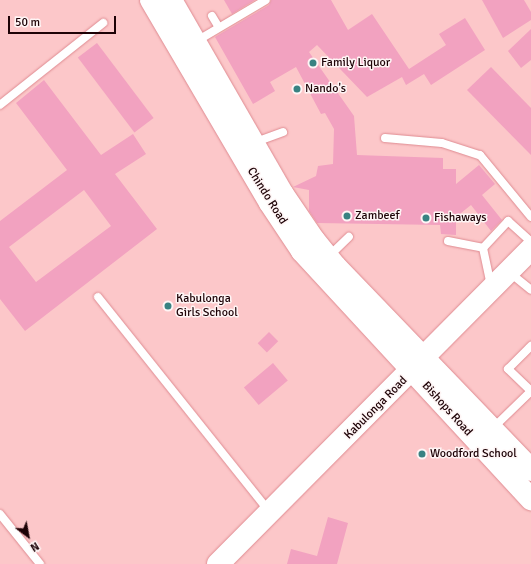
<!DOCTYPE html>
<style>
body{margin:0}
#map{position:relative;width:531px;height:564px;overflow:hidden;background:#fcc7c9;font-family:Signika,sans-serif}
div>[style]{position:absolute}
.building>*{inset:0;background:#f2a2c0;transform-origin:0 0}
.roads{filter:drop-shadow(0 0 1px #df8b91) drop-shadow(0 0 1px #df8b91)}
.lane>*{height:8px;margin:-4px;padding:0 4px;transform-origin:4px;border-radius:4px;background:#fff}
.secondary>*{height:22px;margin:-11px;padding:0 11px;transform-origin:11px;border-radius:11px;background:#fff}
.dots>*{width:11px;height:11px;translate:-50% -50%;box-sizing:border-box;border:2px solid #fef5f5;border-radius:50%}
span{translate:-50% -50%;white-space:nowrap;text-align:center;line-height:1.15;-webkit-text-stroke:3px #fef5f5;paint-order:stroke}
.poi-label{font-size:12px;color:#1d0206}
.left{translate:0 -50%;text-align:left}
.street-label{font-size:12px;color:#1d0206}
.north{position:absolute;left:8px;top:516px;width:40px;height:40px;-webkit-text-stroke:3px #fef5f5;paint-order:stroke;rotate:148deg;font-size:11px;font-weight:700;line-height:16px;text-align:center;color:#1d0206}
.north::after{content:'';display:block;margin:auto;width:14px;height:18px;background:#1d0206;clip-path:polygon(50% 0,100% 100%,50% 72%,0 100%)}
.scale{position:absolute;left:8px;top:16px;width:108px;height:18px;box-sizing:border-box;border:2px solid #1d0206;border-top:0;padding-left:5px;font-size:12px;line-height:14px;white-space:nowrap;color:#1d0206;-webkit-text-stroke:3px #fef5f5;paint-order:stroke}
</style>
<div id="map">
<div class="building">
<i style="clip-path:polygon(224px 0,255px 0,232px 14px)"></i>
<i style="clip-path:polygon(271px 0,331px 0,348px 30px,372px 14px,409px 69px,446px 45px,439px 34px,465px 18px,485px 50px,431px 85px,424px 74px,406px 85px,402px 77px,367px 97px,317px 45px,309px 52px,354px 116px,357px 155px,443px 158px,443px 169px,456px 169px,456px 184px,479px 165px,495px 184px,482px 195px,502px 220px,491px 231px,471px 205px,456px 217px,456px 235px,441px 234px,440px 225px,317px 223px,309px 211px,309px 190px,293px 187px,316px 176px,318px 166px,333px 164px,334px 129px,325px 113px,321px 114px,296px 67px,270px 82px,275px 91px,253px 104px,215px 37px,269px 5px)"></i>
<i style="clip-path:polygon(482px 0,524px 0,531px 12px,531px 20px,503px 38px)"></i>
<i style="clip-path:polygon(531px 29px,531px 60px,521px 68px,508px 51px)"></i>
<i style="left:97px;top:43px;width:94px;height:24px;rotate:53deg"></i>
<i style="clip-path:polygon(491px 67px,531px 108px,531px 155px,467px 90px)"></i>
<i style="clip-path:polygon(evenodd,44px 80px,101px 155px,133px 134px,146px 154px,115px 174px,157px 229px,25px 331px,0 299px,0 221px,67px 170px,16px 103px,44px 80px,84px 190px,111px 226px,36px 282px,9px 247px,84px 190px)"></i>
<i style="left:269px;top:332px;width:13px;height:16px;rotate:45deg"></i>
<i style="left:273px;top:363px;width:23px;height:38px;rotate:50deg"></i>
<i style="clip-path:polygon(328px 517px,348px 523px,337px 564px,287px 564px,291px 549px,317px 556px)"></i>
</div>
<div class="roads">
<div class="lane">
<i style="left:212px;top:16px;width:12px;rotate:59deg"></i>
<i style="left:195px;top:42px;width:82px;rotate:-30.6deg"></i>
<i style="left:0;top:105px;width:132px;rotate:-38.5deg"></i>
<i style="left:385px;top:138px;width:57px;rotate:5deg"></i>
<i style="left:442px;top:143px;width:40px;rotate:18deg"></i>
<i style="left:480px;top:155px;width:80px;rotate:50.6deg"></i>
<i style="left:253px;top:143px;width:32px;rotate:-20deg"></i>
<i style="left:448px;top:241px;width:36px;rotate:11deg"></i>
<i style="left:483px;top:248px;width:37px;rotate:-47deg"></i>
<i style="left:508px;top:221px;width:31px;rotate:42deg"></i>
<i style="left:483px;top:248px;width:38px;rotate:78deg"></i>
<i style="left:328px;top:257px;width:29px;rotate:-44deg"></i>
<i style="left:509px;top:272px;width:28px;rotate:39deg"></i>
<i style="left:98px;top:297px;width:274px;rotate:51.4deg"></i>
<i style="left:531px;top:391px;width:32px;rotate:-136deg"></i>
<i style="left:508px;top:369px;width:33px;rotate:-45deg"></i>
<i style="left:493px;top:428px;width:53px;rotate:-44.2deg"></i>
<i style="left:0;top:514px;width:64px;rotate:51.3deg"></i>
</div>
<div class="secondary">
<i style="left:151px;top:0;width:235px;rotate:59.6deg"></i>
<i style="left:270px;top:203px;width:58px;rotate:56.3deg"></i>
<i style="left:302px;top:251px;width:338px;rotate:47.3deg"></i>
<i style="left:171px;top:0;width:223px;rotate:60.1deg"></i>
<i style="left:282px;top:193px;width:57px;rotate:55.8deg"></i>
<i style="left:314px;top:240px;width:33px;rotate:51deg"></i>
<i style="left:335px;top:266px;width:283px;rotate:46.1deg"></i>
<i style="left:218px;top:564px;width:444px;rotate:-45.2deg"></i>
</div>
</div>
<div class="dots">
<i style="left:313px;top:63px;background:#398282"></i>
<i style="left:297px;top:89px;background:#398282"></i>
<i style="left:347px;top:216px;background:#398282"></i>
<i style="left:426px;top:218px;background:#398282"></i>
<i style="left:168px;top:306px;background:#398282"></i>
<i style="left:422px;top:454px;background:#398282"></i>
</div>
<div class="poi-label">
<span class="left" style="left:321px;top:63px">Family Liquor</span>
<span class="left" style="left:305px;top:89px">Nando's</span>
<span class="left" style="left:355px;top:216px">Zambeef</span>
<span class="left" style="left:434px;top:218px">Fishaways</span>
<span class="left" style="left:176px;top:306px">Kabulonga<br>Girls School</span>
<span class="left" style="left:430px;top:454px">Woodford School</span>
</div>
<div class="street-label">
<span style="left:267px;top:196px;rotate:58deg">Chindo Road</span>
<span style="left:376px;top:408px;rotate:-45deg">Kabulonga Road</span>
<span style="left:447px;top:409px;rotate:48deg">Bishops Road</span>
</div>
<div class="north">N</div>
<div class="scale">50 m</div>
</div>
